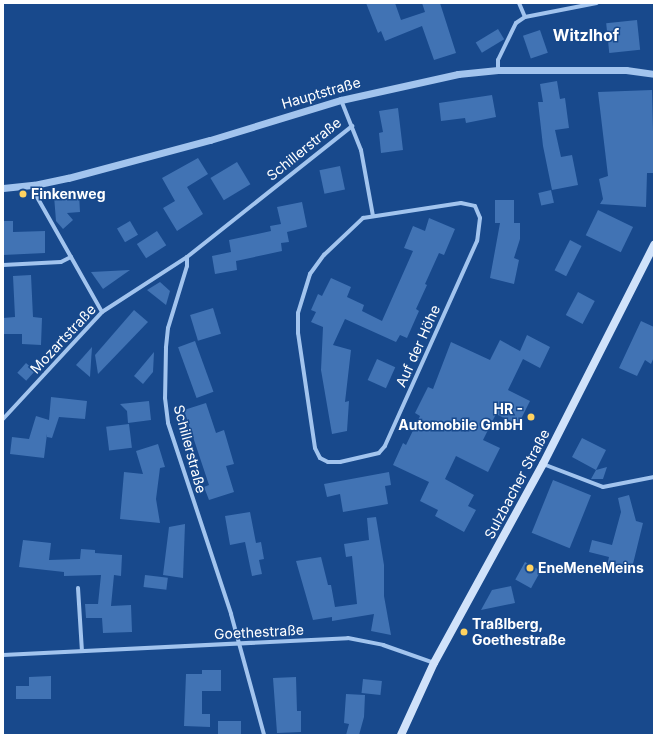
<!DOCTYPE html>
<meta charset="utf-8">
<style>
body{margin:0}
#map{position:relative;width:657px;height:738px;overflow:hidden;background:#18498c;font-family:Inter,sans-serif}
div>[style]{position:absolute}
.building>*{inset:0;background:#4173b4;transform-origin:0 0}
.minor>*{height:4px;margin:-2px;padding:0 2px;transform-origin:2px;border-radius:2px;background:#a2c4ee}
.tertiary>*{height:7px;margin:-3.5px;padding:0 3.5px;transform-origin:3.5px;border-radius:3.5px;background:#a2c4ee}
.secondary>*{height:8px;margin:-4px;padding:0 4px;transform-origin:4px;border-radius:4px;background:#d0e2fa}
.dots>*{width:11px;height:11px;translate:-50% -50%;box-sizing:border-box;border:2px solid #18498c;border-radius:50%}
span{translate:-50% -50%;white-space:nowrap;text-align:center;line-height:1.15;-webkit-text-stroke:3px #18498c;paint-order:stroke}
.street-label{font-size:14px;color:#fff}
.poi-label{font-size:14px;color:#fff;font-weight:700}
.left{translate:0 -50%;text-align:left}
.right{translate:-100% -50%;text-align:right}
.quarter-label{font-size:16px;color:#fff;font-weight:700}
.frame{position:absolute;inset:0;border:4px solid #fff;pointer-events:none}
</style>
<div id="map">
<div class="building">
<i style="clip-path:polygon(366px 3px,395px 3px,401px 20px,425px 12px,422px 3px,440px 3px,456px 53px,434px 60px,422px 26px,385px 41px,381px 31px,378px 33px)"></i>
<i style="left:637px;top:20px;width:30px;height:31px;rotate:84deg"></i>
<i style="left:498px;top:29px;width:12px;height:26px;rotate:59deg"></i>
<i style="left:540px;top:30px;width:24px;height:18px;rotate:71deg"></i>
<i style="clip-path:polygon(557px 81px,560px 99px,565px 98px,569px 128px,555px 130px,561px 157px,572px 155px,578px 185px,552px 190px,543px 146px,538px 102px,543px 102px,540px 84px)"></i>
<i style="clip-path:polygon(652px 90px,654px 173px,647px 173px,646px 207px,600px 204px,603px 199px,599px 179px,608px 176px,598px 92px)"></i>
<i style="clip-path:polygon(492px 95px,496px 117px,466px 123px,465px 118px,441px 121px,439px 103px)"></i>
<i style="clip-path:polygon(398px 108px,403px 150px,381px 153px,379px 133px,383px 132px,379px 111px)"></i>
<i style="clip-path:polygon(198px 158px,208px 174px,187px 187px,203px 214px,177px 231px,163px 208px,175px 201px,162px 178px)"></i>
<i style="left:237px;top:162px;width:26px;height:31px;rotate:59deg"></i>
<i style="left:340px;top:166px;width:24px;height:21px;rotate:78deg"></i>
<i style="left:551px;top:190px;width:13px;height:13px;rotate:77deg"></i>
<i style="clip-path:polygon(79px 194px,80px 212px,67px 213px,73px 220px,63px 229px,56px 221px,54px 196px)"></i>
<i style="clip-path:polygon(495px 200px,514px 200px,514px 223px,520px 223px,520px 239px,514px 258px,519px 260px,514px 284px,490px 278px,500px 223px,495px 223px)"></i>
<i style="clip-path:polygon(302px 202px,307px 227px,287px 232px,289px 242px,281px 243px,282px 251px,236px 261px,237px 270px,215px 274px,212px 256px,231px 252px,229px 240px,271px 231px,270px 226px,281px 224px,277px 207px)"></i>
<i style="left:598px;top:210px;width:39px;height:28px;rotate:26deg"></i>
<i style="clip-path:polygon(429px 218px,455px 229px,444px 255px,439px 253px,425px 284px,427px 285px,416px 309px,419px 311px,407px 338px,400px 335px,396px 342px,345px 319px,333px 345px,351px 350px,345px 402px,349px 401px,347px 431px,332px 434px,321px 370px,323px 327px,311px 322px,316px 312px,311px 310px,318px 294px,322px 296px,331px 278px,351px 287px,347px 297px,364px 305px,362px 311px,382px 321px,413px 251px,404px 248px,413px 226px,425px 231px)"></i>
<i style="clip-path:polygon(3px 221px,13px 221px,13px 232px,45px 231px,45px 253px,3px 255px)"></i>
<i style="left:130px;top:221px;width:16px;height:15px;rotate:60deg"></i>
<i style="left:157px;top:231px;width:17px;height:24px;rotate:57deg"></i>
<i style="left:570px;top:240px;width:13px;height:34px;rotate:27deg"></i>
<i style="clip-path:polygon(130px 270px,103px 289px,91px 272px)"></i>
<i style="clip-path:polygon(31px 275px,33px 317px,42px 318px,41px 345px,22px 344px,22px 334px,3px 334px,3px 318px,15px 317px,13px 276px)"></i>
<i style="clip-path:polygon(160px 282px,170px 291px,166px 305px,147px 290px)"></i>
<i style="left:578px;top:292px;width:19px;height:26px;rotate:28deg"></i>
<i style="left:213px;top:308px;width:27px;height:24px;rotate:73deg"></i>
<i style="clip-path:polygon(134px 310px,148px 322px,98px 374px,95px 355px)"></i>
<i style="clip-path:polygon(641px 321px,654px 327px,654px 357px,651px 364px,645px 360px,637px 376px,619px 368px)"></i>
<i style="clip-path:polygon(527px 335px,550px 347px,540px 368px,523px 359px,508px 390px,530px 401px,518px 425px,496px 414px,483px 440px,500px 448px,488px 472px,456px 456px,445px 479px,474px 495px,468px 506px,476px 510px,464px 532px,435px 516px,438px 510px,420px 501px,429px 482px,393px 465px,403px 443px,406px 445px,420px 416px,415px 413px,428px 387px,433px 389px,451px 342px,490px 360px,500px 340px,520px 351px)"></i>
<i style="left:195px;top:341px;width:54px;height:18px;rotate:70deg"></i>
<i style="clip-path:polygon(92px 347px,90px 377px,76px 365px)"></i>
<i style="clip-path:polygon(154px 352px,153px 372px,143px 384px,134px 376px)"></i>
<i style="left:377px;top:359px;width:20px;height:23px;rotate:24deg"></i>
<i style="left:26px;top:363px;width:12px;height:13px;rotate:42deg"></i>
<i style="clip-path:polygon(51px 397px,87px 401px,85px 419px,59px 417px,52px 438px,47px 437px,47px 434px,44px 458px,10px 454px,12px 437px,29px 439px,36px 416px,49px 420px)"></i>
<i style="clip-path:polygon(149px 401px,151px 420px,128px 423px,127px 411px,120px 404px)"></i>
<i style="clip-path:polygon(206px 403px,216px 433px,224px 430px,234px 464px,226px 466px,234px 492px,209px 500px,204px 487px,209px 485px,184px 410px)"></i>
<i style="left:129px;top:424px;width:24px;height:23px;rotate:83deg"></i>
<i style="clip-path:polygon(582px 438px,606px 450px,596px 470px,607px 467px,603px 479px,591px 479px,596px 470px,572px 457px)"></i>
<i style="clip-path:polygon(158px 444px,165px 467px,160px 468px,156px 499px,160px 523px,120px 519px,124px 472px,143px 474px,136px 451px)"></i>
<i style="clip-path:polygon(389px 472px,391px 485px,385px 486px,388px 504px,343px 512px,340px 494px,327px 497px,324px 484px)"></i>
<i style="left:553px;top:480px;width:41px;height:57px;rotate:22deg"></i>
<i style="clip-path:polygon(629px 495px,636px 521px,643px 523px,631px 572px,607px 566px,609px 557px,589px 552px,592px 540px,612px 545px,621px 512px,618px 498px)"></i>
<i style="clip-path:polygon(250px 512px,256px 543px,261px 542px,264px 559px,259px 560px,262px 574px,252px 576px,245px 542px,230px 545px,225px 516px)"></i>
<i style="clip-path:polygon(376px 517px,384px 565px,384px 596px,391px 635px,371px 631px,374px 614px,332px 621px,332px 617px,313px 620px,296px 561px,321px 557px,328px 585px,331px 585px,335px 607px,357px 604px,352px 556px,346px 557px,344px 544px,369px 540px,367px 518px)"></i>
<i style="clip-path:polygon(185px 524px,183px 578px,163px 575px,169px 527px)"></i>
<i style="clip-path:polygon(23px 540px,51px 543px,49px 560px,80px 559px,81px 549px,95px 550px,95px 553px,122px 555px,121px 576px,114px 575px,111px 606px,131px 605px,132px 632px,103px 633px,102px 618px,86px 618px,85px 604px,98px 604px,101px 575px,64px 576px,64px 572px,19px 567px)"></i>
<i style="left:525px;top:562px;width:18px;height:20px;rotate:29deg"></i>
<i style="left:145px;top:575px;width:23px;height:12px;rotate:7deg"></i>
<i style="clip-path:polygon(511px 586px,515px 603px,481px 610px,492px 590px)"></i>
<i style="clip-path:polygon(202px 670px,221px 670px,221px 691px,202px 691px,202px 714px,210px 714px,210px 727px,184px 726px,186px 674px,202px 674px)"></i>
<i style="clip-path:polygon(51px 676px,51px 699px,16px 699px,16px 686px,29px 686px,29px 677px)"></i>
<i style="clip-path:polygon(296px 677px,297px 711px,301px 711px,301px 732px,277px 733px,273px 678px)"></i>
<i style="left:363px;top:679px;width:19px;height:14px;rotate:6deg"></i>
<i style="clip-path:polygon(346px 694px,365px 695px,364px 717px,359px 735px,346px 735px,349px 724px,344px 723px)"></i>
<i style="left:218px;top:721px;width:23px;height:14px"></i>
</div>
<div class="minor">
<i style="left:519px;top:3px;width:15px;rotate:67deg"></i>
<i style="left:498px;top:70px;width:10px;rotate:-90deg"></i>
<i style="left:498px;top:60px;width:41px;rotate:-64.1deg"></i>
<i style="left:516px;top:23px;width:11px;rotate:-34deg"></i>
<i style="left:525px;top:17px;width:73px;rotate:-11deg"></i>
<i style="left:341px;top:100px;width:54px;rotate:68.2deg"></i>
<i style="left:361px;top:150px;width:67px;rotate:79.7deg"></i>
<i style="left:34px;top:185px;width:12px;rotate:76deg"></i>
<i style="left:37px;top:197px;width:69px;rotate:60.5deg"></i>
<i style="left:461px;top:203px;width:14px;rotate:12deg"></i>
<i style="left:475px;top:206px;width:13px;rotate:67deg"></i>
<i style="left:480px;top:218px;width:23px;rotate:97deg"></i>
<i style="left:477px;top:241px;width:225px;rotate:114.2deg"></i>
<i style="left:385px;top:446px;width:9px;rotate:131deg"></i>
<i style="left:379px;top:453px;width:40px;rotate:167deg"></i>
<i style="left:340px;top:462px;width:12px;rotate:180deg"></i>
<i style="left:328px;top:462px;width:9px;rotate:-153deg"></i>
<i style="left:320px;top:458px;width:11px;rotate:-117deg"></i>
<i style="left:315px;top:448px;width:116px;rotate:-98.4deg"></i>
<i style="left:298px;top:333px;width:20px;rotate:-90deg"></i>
<i style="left:298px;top:313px;width:41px;rotate:-72.9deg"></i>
<i style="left:310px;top:274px;width:24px;rotate:-54deg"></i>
<i style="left:324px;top:255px;width:54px;rotate:-43.5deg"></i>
<i style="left:363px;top:218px;width:99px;rotate:-8.7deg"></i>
<i style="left:187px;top:257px;width:9px;rotate:90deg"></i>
<i style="left:187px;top:266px;width:65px;rotate:107deg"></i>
<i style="left:168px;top:328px;width:20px;rotate:96deg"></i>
<i style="left:166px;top:348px;width:50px;rotate:91.1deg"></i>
<i style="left:165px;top:398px;width:25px;rotate:83deg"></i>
<i style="left:168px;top:423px;width:201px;rotate:71.7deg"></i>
<i style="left:231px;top:614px;width:125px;rotate:74.7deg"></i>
<i style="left:3px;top:265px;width:58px;rotate:-3deg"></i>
<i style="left:61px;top:262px;width:11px;rotate:-27deg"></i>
<i style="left:71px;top:257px;width:63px;rotate:60.6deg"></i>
<i style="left:3px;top:419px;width:146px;rotate:-47.2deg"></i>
<i style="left:102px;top:312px;width:101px;rotate:-32.9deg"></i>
<i style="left:187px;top:257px;width:211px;rotate:-38.4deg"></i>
<i style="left:543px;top:464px;width:64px;rotate:21deg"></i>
<i style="left:603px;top:487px;width:52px;rotate:-11.1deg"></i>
<i style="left:78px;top:588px;width:63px;rotate:86.4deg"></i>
<i style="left:3px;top:655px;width:345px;rotate:-2.8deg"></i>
<i style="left:348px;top:638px;width:36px;rotate:11deg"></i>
<i style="left:383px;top:645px;width:54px;rotate:19.4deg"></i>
</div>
<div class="tertiary">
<i style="left:3px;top:188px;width:31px;rotate:-6deg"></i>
<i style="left:34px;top:185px;width:35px;rotate:-12deg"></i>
<i style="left:68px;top:178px;width:147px;rotate:-15deg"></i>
<i style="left:210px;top:140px;width:137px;rotate:-17deg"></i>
<i style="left:341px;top:100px;width:120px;rotate:-12.5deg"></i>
<i style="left:458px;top:74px;width:40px;rotate:-5.7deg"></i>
<i style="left:498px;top:70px;width:128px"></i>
<i style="left:626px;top:70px;width:28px;rotate:8deg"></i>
</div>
<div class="secondary">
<i style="left:401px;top:735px;width:79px;rotate:-65.4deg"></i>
<i style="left:434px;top:663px;width:227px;rotate:-61.3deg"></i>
<i style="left:543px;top:464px;width:246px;rotate:-63.1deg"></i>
</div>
<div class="dots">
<i style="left:23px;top:194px;background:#ffd260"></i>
<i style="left:531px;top:417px;background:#ffd260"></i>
<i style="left:530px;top:568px;background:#ffd260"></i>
<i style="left:464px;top:632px;background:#ffd260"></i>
</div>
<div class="street-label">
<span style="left:321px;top:93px;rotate:-16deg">Hauptstraße</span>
<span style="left:304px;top:149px;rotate:-39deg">Schillerstraße</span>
<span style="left:63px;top:339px;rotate:-47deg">Mozartstraße</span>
<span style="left:418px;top:346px;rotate:-66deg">Auf der Höhe</span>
<span style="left:190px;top:449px;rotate:75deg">Schillerstraße</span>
<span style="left:517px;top:484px;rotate:-62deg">Sulzbacher Straße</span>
<span style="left:259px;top:632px;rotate:-3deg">Goethestraße</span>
</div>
<div class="poi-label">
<span class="left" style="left:31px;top:194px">Finkenweg</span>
<span class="right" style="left:523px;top:417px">HR -<br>Automobile GmbH</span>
<span class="left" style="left:538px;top:568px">EneMeneMeins</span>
<span class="left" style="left:472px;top:632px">Traßlberg,<br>Goethestraße</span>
</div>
<div class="quarter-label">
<span style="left:586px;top:35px">Witzlhof</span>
</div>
<div class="frame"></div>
</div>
